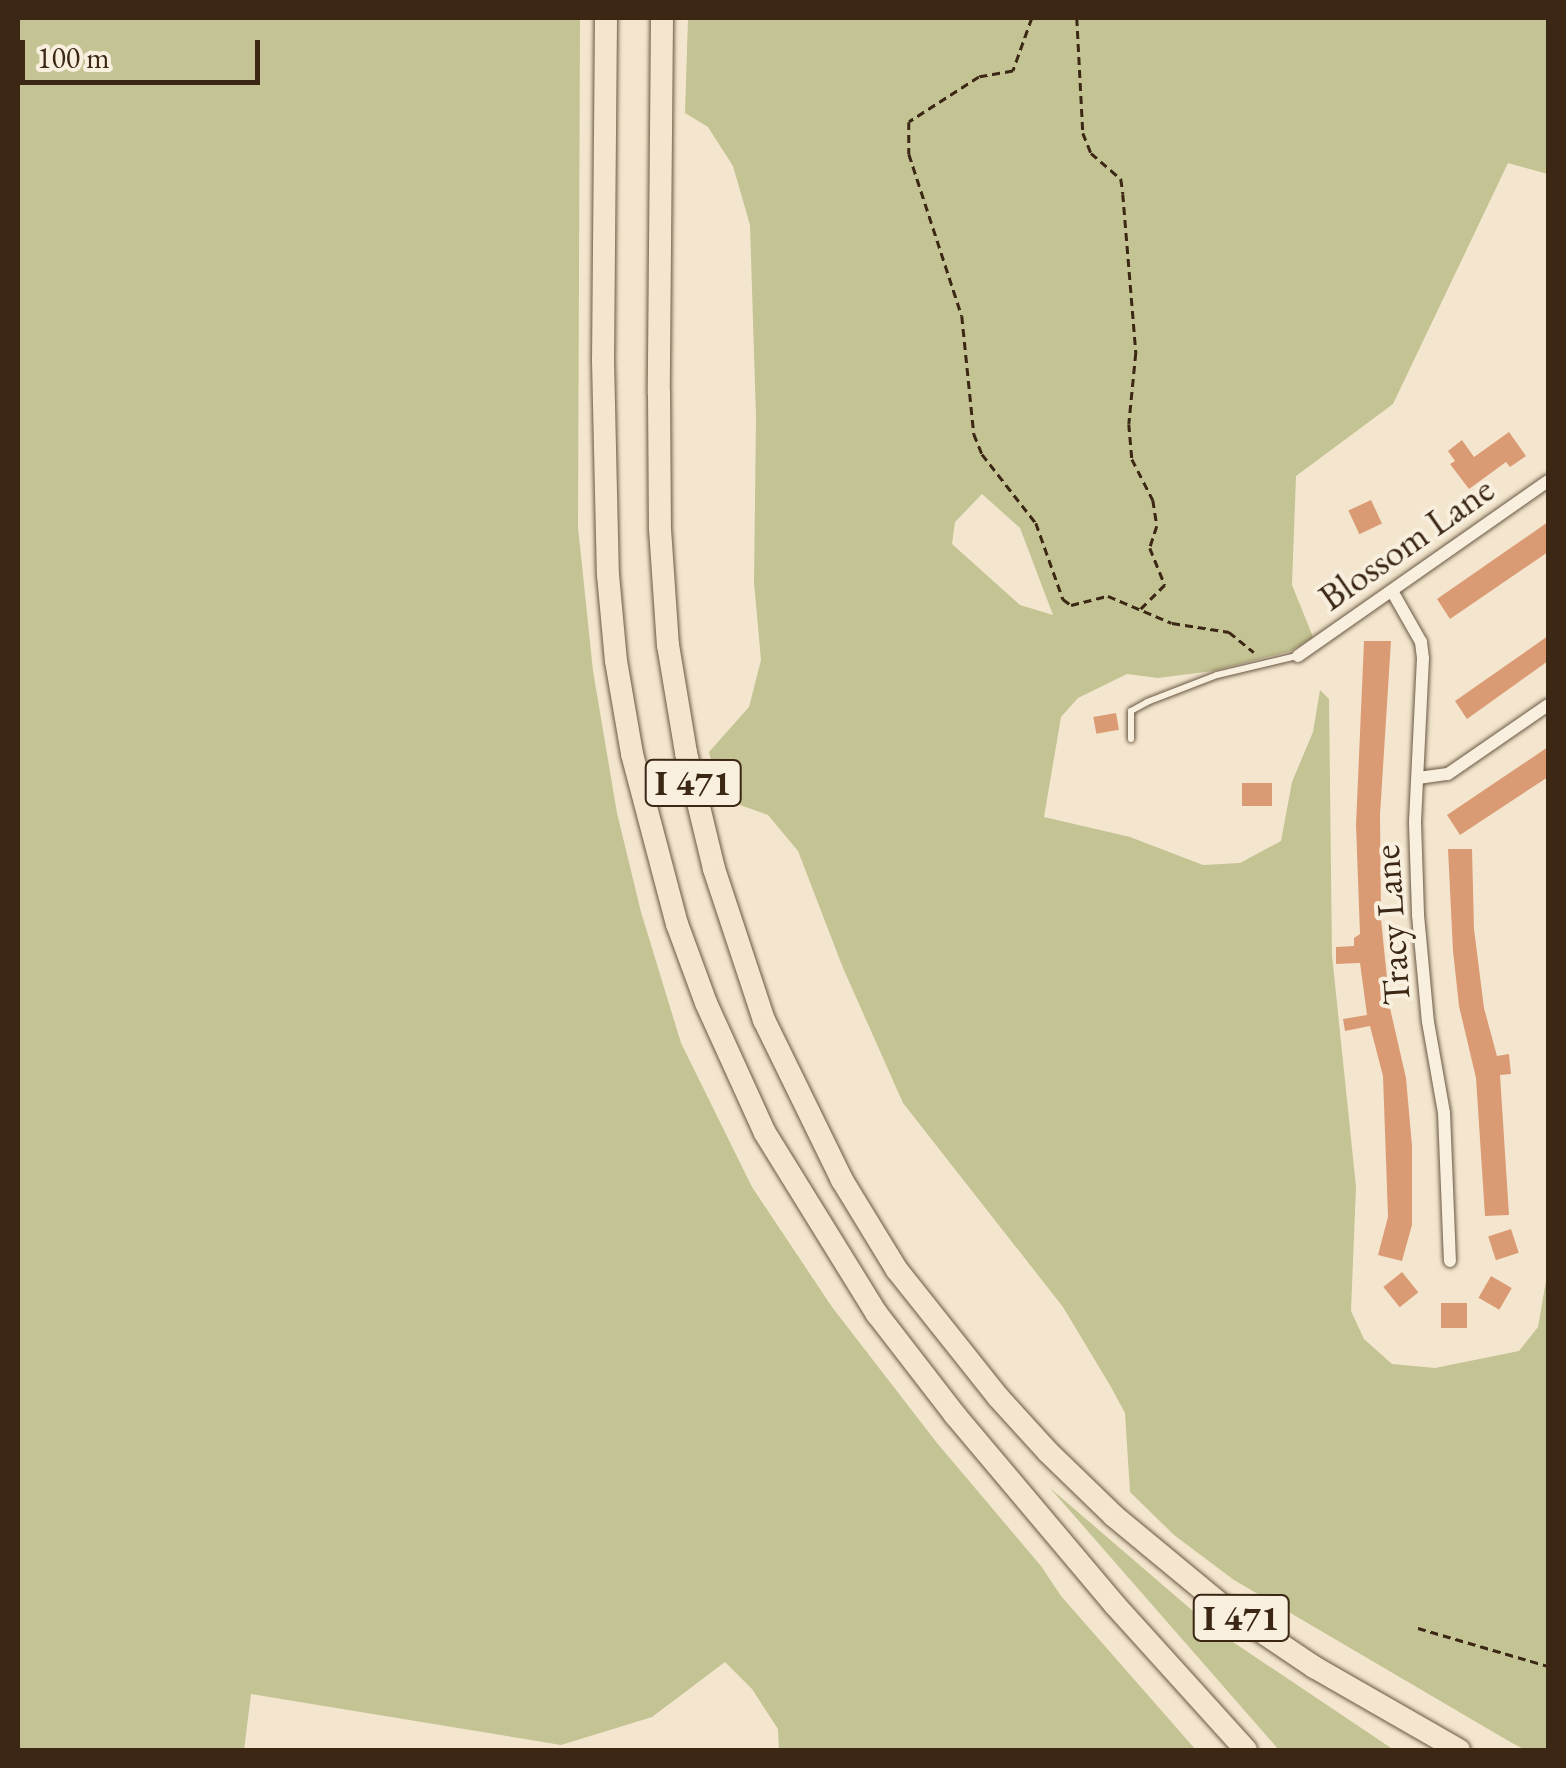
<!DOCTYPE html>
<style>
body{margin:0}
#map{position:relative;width:1566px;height:1768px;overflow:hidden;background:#f4e6ce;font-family:"EB Garamond",serif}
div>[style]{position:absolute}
.green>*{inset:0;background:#c3c393}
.building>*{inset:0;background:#da9b74;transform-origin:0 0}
.path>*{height:2.5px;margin-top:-1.25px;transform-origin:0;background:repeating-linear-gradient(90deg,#3b2714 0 8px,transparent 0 13px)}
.roads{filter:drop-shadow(0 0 2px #695742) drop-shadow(0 0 2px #695742)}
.service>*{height:6px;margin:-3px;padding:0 3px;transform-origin:3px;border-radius:3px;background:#f8efdf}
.minor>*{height:12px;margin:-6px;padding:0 6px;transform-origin:6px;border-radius:6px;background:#f8efdf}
.motorway>*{height:22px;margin:-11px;padding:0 11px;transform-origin:11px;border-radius:11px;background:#f4e6ce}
span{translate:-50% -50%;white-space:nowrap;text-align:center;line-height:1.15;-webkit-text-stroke:8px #f8efdf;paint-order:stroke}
.shield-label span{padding:2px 8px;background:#f8efdf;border:2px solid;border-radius:8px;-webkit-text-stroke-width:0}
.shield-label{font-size:35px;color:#3b2714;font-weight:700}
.street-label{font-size:38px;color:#3b2714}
.frame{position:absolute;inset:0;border:20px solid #3b2714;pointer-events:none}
.scale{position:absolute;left:20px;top:40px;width:240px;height:45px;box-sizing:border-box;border:5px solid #3b2714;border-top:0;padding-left:12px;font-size:30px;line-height:35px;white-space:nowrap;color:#3b2714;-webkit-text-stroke:8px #f8efdf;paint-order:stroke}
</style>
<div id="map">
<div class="green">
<i style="clip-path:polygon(18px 18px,580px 18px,578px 527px,593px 671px,617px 813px,641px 912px,681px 1043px,752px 1187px,832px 1307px,937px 1443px,1041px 1566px,1061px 1596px,1196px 1750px,779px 1750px,778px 1729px,752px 1689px,725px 1662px,652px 1717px,561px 1745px,251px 1694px,244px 1750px,18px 1750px)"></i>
<i style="clip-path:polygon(evenodd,688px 18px,1548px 18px,1548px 174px,1508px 163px,1393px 404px,1296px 476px,1292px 585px,1313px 637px,1291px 651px,1213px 671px,1158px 678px,1127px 674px,1078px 698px,1061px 717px,1044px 817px,1130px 837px,1203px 865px,1240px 863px,1281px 841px,1292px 782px,1313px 732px,1320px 690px,1329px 699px,1332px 955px,1356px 1187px,1351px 1311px,1364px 1339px,1392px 1364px,1435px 1368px,1519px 1351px,1538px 1327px,1548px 1269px,1548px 1750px,1526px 1750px,1512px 1743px,1234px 1580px,1174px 1535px,1130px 1492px,1125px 1413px,1111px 1387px,1063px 1307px,903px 1103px,843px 968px,798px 851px,768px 815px,720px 798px,709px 752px,749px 707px,761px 660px,754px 583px,756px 417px,750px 225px,733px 166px,708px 127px,685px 113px,688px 18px,982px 494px,1020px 528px,1053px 615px,1020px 605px,952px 544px,955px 522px,982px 494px)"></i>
<i style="clip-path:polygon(1050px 1488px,1215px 1630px,1394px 1750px,1279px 1750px)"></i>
</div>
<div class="building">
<i style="clip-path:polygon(1509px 432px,1526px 456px,1510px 467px,1506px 462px,1469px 489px,1450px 464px,1455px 461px,1448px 451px,1462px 440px,1474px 457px)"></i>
<i style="left:1371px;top:500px;width:26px;height:25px;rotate:65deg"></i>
<i style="clip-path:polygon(1548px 522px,1548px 552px,1450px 619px,1437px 599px)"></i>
<i style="clip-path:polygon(1548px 636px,1548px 661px,1467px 719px,1455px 701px)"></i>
<i style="clip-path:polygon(1364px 641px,1391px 641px,1380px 815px,1381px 919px,1390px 1008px,1406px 1078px,1412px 1146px,1412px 1225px,1402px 1261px,1378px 1255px,1388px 1217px,1383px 1076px,1370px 1026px,1345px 1031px,1343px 1019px,1367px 1015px,1360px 963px,1336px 964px,1336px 947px,1354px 946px,1354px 938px,1360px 934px,1356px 825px)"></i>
<i style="left:1116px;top:713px;width:17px;height:23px;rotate:80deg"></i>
<i style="clip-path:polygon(1548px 747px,1548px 777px,1460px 835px,1447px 815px)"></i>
<i style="left:1242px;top:783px;width:30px;height:23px"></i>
<i style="clip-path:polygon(1448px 849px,1472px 849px,1474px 929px,1484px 1008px,1497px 1056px,1509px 1054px,1511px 1074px,1500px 1075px,1509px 1215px,1485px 1216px,1476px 1078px,1459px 1006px,1453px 951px)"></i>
<i style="left:1511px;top:1229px;width:25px;height:24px;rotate:72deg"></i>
<i style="left:1402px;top:1272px;width:26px;height:24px;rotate:51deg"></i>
<i style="left:1491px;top:1276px;width:24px;height:25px;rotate:30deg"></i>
<i style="left:1467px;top:1303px;width:25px;height:26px;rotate:90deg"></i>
</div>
<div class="path">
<i style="left:1032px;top:18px;width:56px;rotate:109.7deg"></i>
<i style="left:1013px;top:71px;width:35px;rotate:170deg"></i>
<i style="left:979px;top:77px;width:83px;rotate:147.3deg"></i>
<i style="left:909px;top:122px;width:32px;rotate:90deg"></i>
<i style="left:909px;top:154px;width:170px;rotate:71.9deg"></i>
<i style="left:962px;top:316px;width:119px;rotate:84.2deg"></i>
<i style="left:974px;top:434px;width:22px;rotate:68deg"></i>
<i style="left:982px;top:454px;width:88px;rotate:52deg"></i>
<i style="left:1036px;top:523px;width:81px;rotate:70.4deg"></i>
<i style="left:1063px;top:599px;width:10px;rotate:37deg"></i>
<i style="left:1071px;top:605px;width:38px;rotate:-14deg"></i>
<i style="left:1108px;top:596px;width:69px;rotate:22.9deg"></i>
<i style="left:1172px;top:623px;width:58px;rotate:9deg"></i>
<i style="left:1229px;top:632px;width:32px;rotate:39deg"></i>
<i style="left:1077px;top:18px;width:115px;rotate:87deg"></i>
<i style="left:1083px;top:133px;width:22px;rotate:68deg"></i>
<i style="left:1091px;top:153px;width:40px;rotate:41deg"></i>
<i style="left:1121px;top:179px;width:15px;rotate:82deg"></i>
<i style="left:1123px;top:194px;width:160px;rotate:85.3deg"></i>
<i style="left:1136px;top:353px;width:71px;rotate:95.6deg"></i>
<i style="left:1129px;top:424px;width:35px;rotate:85deg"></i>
<i style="left:1132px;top:459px;width:46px;rotate:62.9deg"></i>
<i style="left:1153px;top:500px;width:26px;rotate:81deg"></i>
<i style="left:1157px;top:526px;width:23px;rotate:108deg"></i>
<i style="left:1150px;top:548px;width:40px;rotate:68deg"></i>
<i style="left:1165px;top:585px;width:34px;rotate:135deg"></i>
<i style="left:1418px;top:1628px;width:135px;rotate:16.3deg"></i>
</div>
<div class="roads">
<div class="service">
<i style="left:1131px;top:739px;width:28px;rotate:-90deg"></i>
<i style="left:1131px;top:711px;width:18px;rotate:-29deg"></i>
<i style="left:1147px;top:702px;width:75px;rotate:-21.1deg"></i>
<i style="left:1217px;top:675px;width:82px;rotate:-13.4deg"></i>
</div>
<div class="minor">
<i style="left:1392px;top:591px;width:59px;rotate:60.4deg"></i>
<i style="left:1421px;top:642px;width:16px;rotate:83deg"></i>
<i style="left:1423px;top:658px;width:165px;rotate:92.8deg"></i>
<i style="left:1415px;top:823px;width:92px;rotate:88.1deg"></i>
<i style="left:1418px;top:915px;width:107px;rotate:84.7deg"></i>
<i style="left:1428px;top:1022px;width:92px;rotate:80deg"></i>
<i style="left:1444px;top:1113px;width:148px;rotate:87.7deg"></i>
<i style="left:1298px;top:656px;width:305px;rotate:-35deg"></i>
<i style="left:1418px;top:778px;width:30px;rotate:-8deg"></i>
<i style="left:1448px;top:774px;width:121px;rotate:-34.6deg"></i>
</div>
<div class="motorway">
<i style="left:606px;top:18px;width:342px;rotate:90.5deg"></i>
<i style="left:603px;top:360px;width:215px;rotate:88.7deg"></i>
<i style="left:608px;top:575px;width:86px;rotate:84.7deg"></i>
<i style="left:616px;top:661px;width:94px;rotate:80.2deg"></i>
<i style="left:632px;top:754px;width:176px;rotate:75.2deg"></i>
<i style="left:677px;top:924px;width:84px;rotate:69.8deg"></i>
<i style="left:706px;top:1003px;width:143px;rotate:65.6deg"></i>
<i style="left:765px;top:1133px;width:213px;rotate:58.3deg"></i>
<i style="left:877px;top:1314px;width:128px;rotate:52.3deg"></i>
<i style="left:955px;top:1415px;width:248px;rotate:49.9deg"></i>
<i style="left:1115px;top:1605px;width:195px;rotate:47.9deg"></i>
<i style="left:662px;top:18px;width:375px;rotate:90.5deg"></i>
<i style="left:659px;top:393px;width:136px;rotate:89.6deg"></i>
<i style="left:660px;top:529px;width:116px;rotate:86.1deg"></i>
<i style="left:668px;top:645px;width:109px;rotate:80.5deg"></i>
<i style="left:686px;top:753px;width:119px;rotate:76.4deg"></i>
<i style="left:714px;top:869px;width:159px;rotate:71.7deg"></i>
<i style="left:764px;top:1020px;width:178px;rotate:64deg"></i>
<i style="left:842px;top:1180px;width:105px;rotate:58.6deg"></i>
<i style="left:897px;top:1270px;width:162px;rotate:51.5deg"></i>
<i style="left:998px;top:1397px;width:74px;rotate:47.7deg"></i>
<i style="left:1048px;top:1452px;width:92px;rotate:44.1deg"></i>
<i style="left:1114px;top:1516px;width:136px;rotate:39.6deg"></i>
<i style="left:1219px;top:1603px;width:115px;rotate:34deg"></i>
<i style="left:1314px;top:1667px;width:167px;rotate:29.8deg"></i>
</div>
</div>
<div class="shield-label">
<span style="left:693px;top:783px">I 471</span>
<span style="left:1241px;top:1618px">I 471</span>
</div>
<div class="street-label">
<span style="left:1406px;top:543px;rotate:-35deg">Blossom Lane</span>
<span style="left:1391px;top:925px;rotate:-94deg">Tracy Lane</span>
</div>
<div class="frame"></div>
<div class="scale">100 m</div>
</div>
